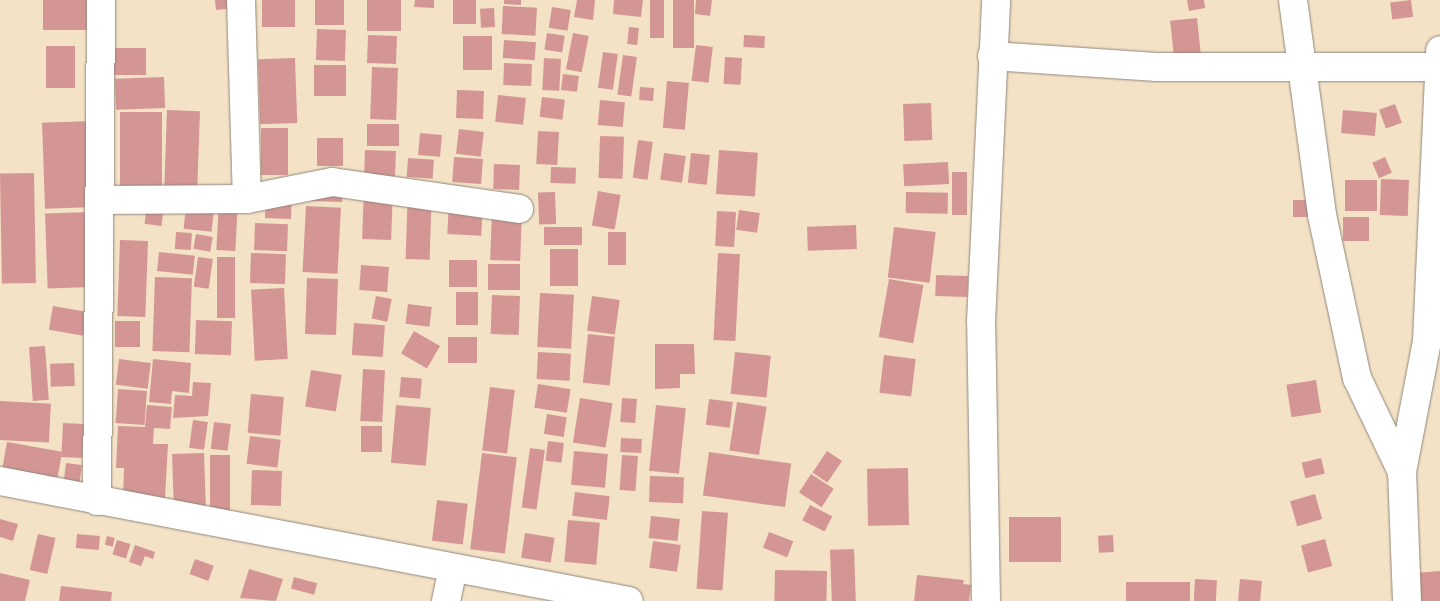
<!DOCTYPE html>
<style>
body{margin:0}
#map{position:relative;width:1440px;height:601px;overflow:hidden;background:#f4e2c7;font-family:Pangolin,sans-serif}
div>[style]{position:absolute}
.building>*{inset:0;background:#d49694;transform-origin:0 0}
.roads{filter:drop-shadow(0 0 1px #908679) drop-shadow(0 0 1px #908679)}
.minor>*{height:28px;margin:-14px;padding:0 14px;transform-origin:14px;border-radius:14px;background:#fff}
span{translate:-50% -50%;white-space:nowrap;text-align:center;line-height:1.15;-webkit-text-stroke:4.5px #fbf7ec;paint-order:stroke}
</style>
<div id="map">
<div class="building">
<i style="left:43px;top:0;width:47px;height:30px"></i>
<i style="clip-path:polygon(215px 0,244px 0,245px 7px,216px 10px)"></i>
<i style="left:262px;top:0;width:33px;height:27px"></i>
<i style="left:315px;top:0;width:29px;height:25px"></i>
<i style="left:367px;top:0;width:34px;height:31px"></i>
<i style="clip-path:polygon(415px 0,434px 0,434px 8px,414px 7px)"></i>
<i style="left:453px;top:0;width:23px;height:24px"></i>
<i style="clip-path:polygon(504px 0,521px 0,521px 5px,504px 4px)"></i>
<i style="clip-path:polygon(577px 0,595px 0,593px 20px,574px 17px)"></i>
<i style="clip-path:polygon(614px 0,643px 0,641px 17px,613px 14px)"></i>
<i style="left:650px;top:0;width:14px;height:38px"></i>
<i style="left:673px;top:0;width:21px;height:48px"></i>
<i style="clip-path:polygon(696px 0,712px 0,710px 16px,695px 14px)"></i>
<i style="clip-path:polygon(1187px 0,1204px 0,1205px 8px,1189px 11px)"></i>
<i style="left:1411px;top:0;width:17px;height:21px;rotate:83deg"></i>
<i style="left:503px;top:6px;width:34px;height:28px;rotate:3deg"></i>
<i style="left:552px;top:7px;width:19px;height:21px;rotate:9deg"></i>
<i style="left:494px;top:8px;width:19px;height:14px;rotate:87deg"></i>
<i style="left:1197px;top:18px;width:38px;height:27px;rotate:84deg"></i>
<i style="left:629px;top:27px;width:10px;height:17px;rotate:6deg"></i>
<i style="left:317px;top:29px;width:29px;height:31px;rotate:2deg"></i>
<i style="left:547px;top:33px;width:18px;height:17px;rotate:9deg"></i>
<i style="left:573px;top:33px;width:16px;height:37px;rotate:11deg"></i>
<i style="left:368px;top:35px;width:29px;height:28px;rotate:2deg"></i>
<i style="left:744px;top:35px;width:21px;height:12px;rotate:3deg"></i>
<i style="left:463px;top:36px;width:29px;height:34px"></i>
<i style="left:504px;top:40px;width:32px;height:18px;rotate:4deg"></i>
<i style="left:696px;top:45px;width:17px;height:36px;rotate:7deg"></i>
<i style="left:46px;top:46px;width:29px;height:42px"></i>
<i style="left:112px;top:48px;width:34px;height:27px"></i>
<i style="left:603px;top:52px;width:15px;height:36px;rotate:8deg"></i>
<i style="left:623px;top:55px;width:14px;height:40px;rotate:8deg"></i>
<i style="left:725px;top:57px;width:17px;height:27px;rotate:3deg"></i>
<i style="left:295px;top:58px;width:65px;height:37px;rotate:88deg"></i>
<i style="left:544px;top:58px;width:17px;height:32px;rotate:3deg"></i>
<i style="left:504px;top:63px;width:28px;height:22px;rotate:2deg"></i>
<i style="left:314px;top:65px;width:32px;height:31px"></i>
<i style="left:372px;top:67px;width:26px;height:52px;rotate:2deg"></i>
<i style="left:563px;top:74px;width:16px;height:16px;rotate:7deg"></i>
<i style="left:164px;top:77px;width:31px;height:49px;rotate:88deg"></i>
<i style="left:667px;top:81px;width:22px;height:47px;rotate:5deg"></i>
<i style="left:640px;top:87px;width:14px;height:13px;rotate:4deg"></i>
<i style="left:457px;top:90px;width:27px;height:28px;rotate:2deg"></i>
<i style="left:498px;top:95px;width:28px;height:27px;rotate:6deg"></i>
<i style="left:542px;top:97px;width:23px;height:20px;rotate:7deg"></i>
<i style="left:600px;top:100px;width:25px;height:25px;rotate:5deg"></i>
<i style="left:931px;top:103px;width:37px;height:28px;rotate:88deg"></i>
<i style="left:1395px;top:104px;width:20px;height:17px;rotate:70deg"></i>
<i style="left:167px;top:110px;width:33px;height:80px;rotate:2deg"></i>
<i style="left:1343px;top:110px;width:34px;height:23px;rotate:5deg"></i>
<i style="left:120px;top:112px;width:42px;height:77px"></i>
<i style="left:92px;top:121px;width:86px;height:50px;rotate:88deg"></i>
<i style="left:367px;top:124px;width:32px;height:22px"></i>
<i style="left:261px;top:128px;width:27px;height:47px"></i>
<i style="left:459px;top:129px;width:25px;height:25px;rotate:7deg"></i>
<i style="left:538px;top:131px;width:21px;height:33px;rotate:3deg"></i>
<i style="left:420px;top:133px;width:22px;height:22px;rotate:5deg"></i>
<i style="left:600px;top:136px;width:24px;height:42px;rotate:2deg"></i>
<i style="left:343px;top:138px;width:28px;height:26px;rotate:90deg"></i>
<i style="left:638px;top:140px;width:15px;height:38px;rotate:8deg"></i>
<i style="left:365px;top:150px;width:31px;height:25px;rotate:2deg"></i>
<i style="left:719px;top:150px;width:39px;height:44px;rotate:4deg"></i>
<i style="left:664px;top:153px;width:22px;height:27px;rotate:8deg"></i>
<i style="left:691px;top:153px;width:19px;height:30px;rotate:6deg"></i>
<i style="left:454px;top:157px;width:29px;height:25px;rotate:4deg"></i>
<i style="left:1385px;top:157px;width:17px;height:14px;rotate:66deg"></i>
<i style="left:408px;top:158px;width:26px;height:19px;rotate:4deg"></i>
<i style="left:948px;top:162px;width:22px;height:45px;rotate:87deg"></i>
<i style="left:494px;top:164px;width:26px;height:25px;rotate:2deg"></i>
<i style="left:551px;top:167px;width:25px;height:16px;rotate:2deg"></i>
<i style="left:952px;top:172px;width:15px;height:43px"></i>
<i style="left:34px;top:173px;width:110px;height:34px;rotate:89deg"></i>
<i style="left:1381px;top:179px;width:28px;height:36px;rotate:2deg"></i>
<i style="left:311px;top:180px;width:32px;height:21px;rotate:2deg"></i>
<i style="left:1377px;top:180px;width:31px;height:32px;rotate:90deg"></i>
<i style="left:364px;top:186px;width:29px;height:53px;rotate:2deg"></i>
<i style="left:266px;top:189px;width:26px;height:29px;rotate:2deg"></i>
<i style="left:408px;top:189px;width:24px;height:70px;rotate:2deg"></i>
<i style="left:598px;top:191px;width:23px;height:35px;rotate:10deg"></i>
<i style="left:555px;top:192px;width:32px;height:17px;rotate:88deg"></i>
<i style="left:906px;top:192px;width:42px;height:21px;rotate:1deg"></i>
<i style="left:187px;top:197px;width:28px;height:32px;rotate:6deg"></i>
<i style="left:219px;top:200px;width:19px;height:50px;rotate:3deg"></i>
<i style="left:1293px;top:200px;width:18px;height:17px"></i>
<i style="left:449px;top:201px;width:34px;height:33px;rotate:3deg"></i>
<i style="left:147px;top:204px;width:17px;height:20px;rotate:7deg"></i>
<i style="left:306px;top:206px;width:35px;height:66px;rotate:3deg"></i>
<i style="left:492px;top:209px;width:30px;height:51px;rotate:2deg"></i>
<i style="left:739px;top:210px;width:21px;height:20px;rotate:8deg"></i>
<i style="left:717px;top:211px;width:19px;height:35px;rotate:3deg"></i>
<i style="left:90px;top:212px;width:75px;height:45px;rotate:88deg"></i>
<i style="left:1343px;top:217px;width:26px;height:24px"></i>
<i style="left:255px;top:223px;width:33px;height:27px;rotate:2deg"></i>
<i style="left:856px;top:225px;width:24px;height:49px;rotate:88deg"></i>
<i style="left:544px;top:227px;width:38px;height:18px"></i>
<i style="left:894px;top:227px;width:42px;height:51px;rotate:7deg"></i>
<i style="left:176px;top:232px;width:16px;height:17px;rotate:4deg"></i>
<i style="left:608px;top:232px;width:18px;height:33px"></i>
<i style="left:196px;top:234px;width:17px;height:15px;rotate:10deg"></i>
<i style="left:120px;top:240px;width:28px;height:76px;rotate:2deg"></i>
<i style="left:550px;top:249px;width:28px;height:37px"></i>
<i style="left:159px;top:252px;width:36px;height:19px;rotate:6deg"></i>
<i style="left:251px;top:253px;width:35px;height:30px;rotate:2deg"></i>
<i style="left:718px;top:253px;width:22px;height:87px;rotate:3deg"></i>
<i style="left:198px;top:257px;width:15px;height:30px;rotate:8deg"></i>
<i style="left:217px;top:257px;width:18px;height:61px"></i>
<i style="left:449px;top:260px;width:28px;height:27px"></i>
<i style="left:488px;top:264px;width:32px;height:26px"></i>
<i style="left:361px;top:265px;width:28px;height:25px;rotate:4deg"></i>
<i style="left:936px;top:275px;width:32px;height:21px;rotate:2deg"></i>
<i style="left:155px;top:277px;width:37px;height:74px;rotate:2deg"></i>
<i style="left:307px;top:278px;width:31px;height:56px;rotate:2deg"></i>
<i style="left:889px;top:279px;width:35px;height:59px;rotate:10deg"></i>
<i style="left:284px;top:288px;width:71px;height:33px;rotate:87deg"></i>
<i style="left:456px;top:292px;width:22px;height:33px"></i>
<i style="left:540px;top:293px;width:34px;height:54px;rotate:3deg"></i>
<i style="left:492px;top:295px;width:28px;height:39px;rotate:2deg"></i>
<i style="left:376px;top:296px;width:16px;height:23px;rotate:11deg"></i>
<i style="left:592px;top:296px;width:28px;height:35px;rotate:8deg"></i>
<i style="left:408px;top:304px;width:24px;height:20px;rotate:7deg"></i>
<i style="left:53px;top:306px;width:35px;height:24px;rotate:10deg"></i>
<i style="left:196px;top:320px;width:36px;height:34px;rotate:2deg"></i>
<i style="left:115px;top:321px;width:25px;height:26px"></i>
<i style="left:354px;top:323px;width:31px;height:32px;rotate:4deg"></i>
<i style="left:414px;top:331px;width:30px;height:26px;rotate:30deg"></i>
<i style="left:588px;top:334px;width:27px;height:49px;rotate:6deg"></i>
<i style="left:448px;top:337px;width:29px;height:26px"></i>
<i style="clip-path:polygon(655px 344px,694px 344px,695px 374px,680px 374px,680px 388px,655px 389px)"></i>
<i style="left:45px;top:346px;width:54px;height:16px;rotate:86deg"></i>
<i style="left:538px;top:352px;width:33px;height:27px;rotate:3deg"></i>
<i style="left:735px;top:352px;width:36px;height:42px;rotate:6deg"></i>
<i style="left:884px;top:355px;width:32px;height:38px;rotate:7deg"></i>
<i style="left:119px;top:359px;width:32px;height:26px;rotate:7deg"></i>
<i style="clip-path:polygon(153px 359px,191px 363px,189px 393px,172px 391px,171px 404px,149px 402px)"></i>
<i style="left:74px;top:363px;width:23px;height:24px;rotate:88deg"></i>
<i style="left:363px;top:369px;width:22px;height:52px;rotate:3deg"></i>
<i style="left:311px;top:370px;width:31px;height:37px;rotate:9deg"></i>
<i style="left:401px;top:377px;width:21px;height:20px;rotate:5deg"></i>
<i style="left:1316px;top:380px;width:33px;height:30px;rotate:81deg"></i>
<i style="clip-path:polygon(193px 382px,211px 383px,208px 416px,173px 418px,175px 395px,192px 396px)"></i>
<i style="left:538px;top:384px;width:33px;height:24px;rotate:9deg"></i>
<i style="left:490px;top:387px;width:25px;height:64px;rotate:7deg"></i>
<i style="left:118px;top:389px;width:29px;height:34px;rotate:4deg"></i>
<i style="left:251px;top:394px;width:33px;height:39px;rotate:5deg"></i>
<i style="left:580px;top:398px;width:33px;height:45px;rotate:9deg"></i>
<i style="left:622px;top:398px;width:15px;height:24px;rotate:4deg"></i>
<i style="left:709px;top:399px;width:24px;height:26px;rotate:7deg"></i>
<i style="left:0;top:401px;width:51px;height:39px;rotate:3deg"></i>
<i style="left:737px;top:402px;width:30px;height:49px;rotate:9deg"></i>
<i style="clip-path:polygon(147px 405px,172px 407px,170px 429px,154px 428px,153px 444px,168px 444px,165px 498px,123px 496px,124px 468px,116px 468px,118px 426px,145px 427px)"></i>
<i style="left:396px;top:405px;width:35px;height:58px;rotate:5deg"></i>
<i style="left:656px;top:405px;width:30px;height:66px;rotate:6deg"></i>
<i style="left:547px;top:414px;width:20px;height:20px;rotate:9deg"></i>
<i style="left:193px;top:420px;width:15px;height:28px;rotate:8deg"></i>
<i style="left:214px;top:422px;width:17px;height:27px;rotate:7deg"></i>
<i style="left:63px;top:423px;width:21px;height:34px;rotate:3deg"></i>
<i style="left:361px;top:426px;width:21px;height:26px"></i>
<i style="left:250px;top:436px;width:31px;height:28px;rotate:7deg"></i>
<i style="left:621px;top:438px;width:21px;height:14px;rotate:3deg"></i>
<i style="left:548px;top:441px;width:16px;height:20px;rotate:7deg"></i>
<i style="left:7px;top:442px;width:56px;height:27px;rotate:10deg"></i>
<i style="left:530px;top:448px;width:15px;height:60px;rotate:8deg"></i>
<i style="left:574px;top:451px;width:34px;height:34px;rotate:5deg"></i>
<i style="left:827px;top:451px;width:18px;height:26px;rotate:34deg"></i>
<i style="left:709px;top:452px;width:83px;height:44px;rotate:8deg"></i>
<i style="left:204px;top:453px;width:55px;height:32px;rotate:88deg"></i>
<i style="left:482px;top:453px;width:35px;height:97px;rotate:7deg"></i>
<i style="left:210px;top:455px;width:20px;height:55px"></i>
<i style="left:622px;top:455px;width:16px;height:35px;rotate:4deg"></i>
<i style="left:1321px;top:458px;width:16px;height:20px;rotate:76deg"></i>
<i style="left:66px;top:463px;width:16px;height:19px;rotate:7deg"></i>
<i style="left:908px;top:468px;width:57px;height:41px;rotate:89deg"></i>
<i style="left:252px;top:470px;width:30px;height:35px;rotate:2deg"></i>
<i style="left:811px;top:474px;width:27px;height:22px;rotate:33deg"></i>
<i style="left:650px;top:476px;width:34px;height:26px;rotate:2deg"></i>
<i style="left:575px;top:492px;width:35px;height:24px;rotate:7deg"></i>
<i style="left:1315px;top:494px;width:26px;height:26px;rotate:74deg"></i>
<i style="left:437px;top:500px;width:31px;height:41px;rotate:7deg"></i>
<i style="left:810px;top:505px;width:25px;height:17px;rotate:27deg"></i>
<i style="left:702px;top:511px;width:26px;height:78px;rotate:4deg"></i>
<i style="left:651px;top:516px;width:29px;height:22px;rotate:6deg"></i>
<i style="left:1009px;top:517px;width:52px;height:45px"></i>
<i style="clip-path:polygon(0 519px,18px 524px,13px 541px,0 537px)"></i>
<i style="left:568px;top:520px;width:32px;height:42px;rotate:5deg"></i>
<i style="left:769px;top:532px;width:26px;height:17px;rotate:21deg"></i>
<i style="left:525px;top:533px;width:30px;height:25px;rotate:9deg"></i>
<i style="left:38px;top:534px;width:18px;height:37px;rotate:13deg"></i>
<i style="left:77px;top:534px;width:23px;height:14px;rotate:5deg"></i>
<i style="left:1113px;top:535px;width:17px;height:15px;rotate:87deg"></i>
<i style="left:107px;top:536px;width:8px;height:9px;rotate:14deg"></i>
<i style="left:1325px;top:539px;width:28px;height:25px;rotate:75deg"></i>
<i style="left:117px;top:540px;width:14px;height:15px;rotate:17deg"></i>
<i style="left:653px;top:541px;width:28px;height:27px;rotate:8deg"></i>
<i style="clip-path:polygon(135px 545px,155px 552px,153px 559px,145px 556px,141px 566px,129px 562px)"></i>
<i style="left:854px;top:549px;width:52px;height:24px;rotate:88deg"></i>
<i style="left:195px;top:559px;width:20px;height:16px;rotate:20deg"></i>
<i style="clip-path:polygon(249px 569px,283px 579px,276px 601px,240px 598px)"></i>
<i style="left:775px;top:570px;width:52px;height:31px;rotate:1deg"></i>
<i style="clip-path:polygon(1440px 571px,1440px 601px,1417px 601px,1414px 573px)"></i>
<i style="clip-path:polygon(0 573px,30px 580px,25px 601px,0 601px)"></i>
<i style="clip-path:polygon(917px 575px,964px 580px,963px 584px,971px 585px,969px 601px,914px 601px)"></i>
<i style="left:294px;top:577px;width:24px;height:12px;rotate:15deg"></i>
<i style="left:1195px;top:579px;width:22px;height:22px;rotate:3deg"></i>
<i style="left:1240px;top:579px;width:22px;height:22px;rotate:5deg"></i>
<i style="left:1126px;top:582px;width:64px;height:19px"></i>
<i style="clip-path:polygon(61px 586px,112px 592px,111px 601px,59px 601px)"></i>
</div>
<div class="roads">
<div class="minor">
<i style="left:241px;top:0;width:199px;rotate:88.3deg"></i>
<i style="left:1293px;top:0;width:217px;rotate:82.3deg"></i>
<i style="left:1322px;top:215px;width:167px;rotate:77.9deg"></i>
<i style="left:1357px;top:378px;width:104px;rotate:64.4deg"></i>
<i style="left:992px;top:56px;width:165px;rotate:3.8deg"></i>
<i style="left:1157px;top:67px;width:283px"></i>
<i style="left:100px;top:200px;width:147px;rotate:-0.4deg"></i>
<i style="left:247px;top:199px;width:87px;rotate:-11.3deg"></i>
<i style="left:332px;top:182px;width:189px;rotate:8.2deg"></i>
<i style="left:0;top:481px;width:640px;rotate:10.8deg"></i>
<i style="left:97px;top:501px;width:501px;rotate:-89.54deg"></i>
<i style="left:446px;top:601px;width:34px;rotate:-78deg"></i>
<i style="left:986px;top:601px;width:279px;rotate:-91deg"></i>
<i style="left:981px;top:322px;width:322px;rotate:-87.3deg"></i>
<i style="left:1407px;top:601px;width:129px;rotate:-92.2deg"></i>
<i style="left:1402px;top:472px;width:133px;rotate:-79.2deg"></i>
<i style="left:1427px;top:341px;width:291px;rotate:-87.4deg"></i>
</div>
</div>
</div>
